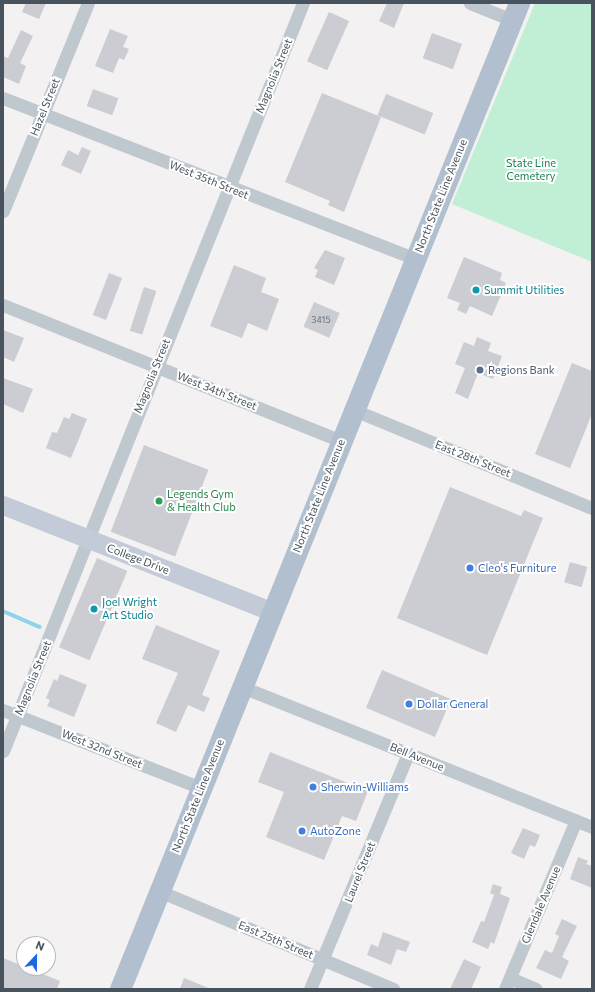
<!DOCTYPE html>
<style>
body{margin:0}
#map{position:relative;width:595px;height:992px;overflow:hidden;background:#f3f1f1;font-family:Commissioner,sans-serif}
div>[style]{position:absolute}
.green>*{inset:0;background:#c1efd5}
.stream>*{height:3.5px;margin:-1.75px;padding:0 1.75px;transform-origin:1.75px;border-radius:1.75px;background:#8ed3eb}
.building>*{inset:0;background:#cbcdd3;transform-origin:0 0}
.street>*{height:13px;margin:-6.5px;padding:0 6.5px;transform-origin:6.5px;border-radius:6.5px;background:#bfc7cf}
.secondary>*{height:19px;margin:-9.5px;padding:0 9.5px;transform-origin:9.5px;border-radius:9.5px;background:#c2cbd7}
.primary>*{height:21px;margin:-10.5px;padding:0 10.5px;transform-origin:10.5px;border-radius:10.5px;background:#b1bfcf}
.dots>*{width:11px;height:11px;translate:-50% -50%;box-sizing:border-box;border:2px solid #fff;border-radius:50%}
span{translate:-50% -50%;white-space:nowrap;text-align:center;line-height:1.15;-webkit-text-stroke:4px #fff;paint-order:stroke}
.number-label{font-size:9px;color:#6a727b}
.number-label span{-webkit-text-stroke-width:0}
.street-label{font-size:11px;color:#49535e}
.park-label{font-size:11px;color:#198052}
.culture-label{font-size:11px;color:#0d838f}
.left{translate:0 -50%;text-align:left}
.service-label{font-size:11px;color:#4e5e75}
.leisure-label{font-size:11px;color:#27864d}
.shop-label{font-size:11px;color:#366cbe}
.frame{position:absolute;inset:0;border:4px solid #49535e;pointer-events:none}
.north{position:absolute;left:16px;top:936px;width:40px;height:40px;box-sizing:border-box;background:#fff;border:1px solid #b6babf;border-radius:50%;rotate:22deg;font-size:11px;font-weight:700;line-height:16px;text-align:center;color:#49535e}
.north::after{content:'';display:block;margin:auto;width:14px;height:18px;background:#1c68e2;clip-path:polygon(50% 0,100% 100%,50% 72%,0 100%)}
</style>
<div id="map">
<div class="green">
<i style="clip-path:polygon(535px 3px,592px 3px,592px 262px,452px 204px)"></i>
</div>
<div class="stream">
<i style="left:3px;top:611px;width:40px;rotate:23.4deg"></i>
</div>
<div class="building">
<i style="clip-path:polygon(26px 3px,46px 3px,39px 19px,22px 12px)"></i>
<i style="clip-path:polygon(387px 3px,404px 3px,394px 28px,379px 21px)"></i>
<i style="left:329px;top:12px;width:22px;height:54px;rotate:24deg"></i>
<i style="clip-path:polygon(110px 29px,128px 36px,123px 47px,129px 49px,124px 60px,119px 58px,113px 73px,95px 66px)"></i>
<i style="clip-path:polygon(21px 30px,33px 36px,20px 63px,26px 66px,19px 84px,3px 77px,3px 56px,8px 58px)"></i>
<i style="left:432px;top:33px;width:32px;height:27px;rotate:20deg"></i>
<i style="left:93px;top:89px;width:27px;height:18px;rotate:20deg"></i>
<i style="clip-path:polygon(322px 93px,381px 117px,344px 212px,328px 205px,330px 201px,285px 182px)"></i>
<i style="left:386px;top:94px;width:51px;height:23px;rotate:22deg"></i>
<i style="clip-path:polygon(82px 147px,91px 151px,81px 174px,61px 165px,68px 150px,78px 155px)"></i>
<i style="clip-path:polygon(325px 250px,345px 258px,334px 285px,315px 277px,318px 270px,314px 268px)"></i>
<i style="clip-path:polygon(464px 257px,502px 273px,500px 280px,506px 283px,492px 316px,470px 306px,466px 314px,457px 310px,460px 303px,447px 298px)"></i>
<i style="clip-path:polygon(234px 265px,266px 278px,261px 292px,279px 299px,267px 331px,248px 323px,242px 338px,210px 326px)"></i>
<i style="left:109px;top:273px;width:14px;height:45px;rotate:21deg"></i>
<i style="left:144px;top:287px;width:13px;height:46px;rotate:18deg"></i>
<i style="left:314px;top:302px;width:28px;height:27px;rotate:23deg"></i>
<i style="clip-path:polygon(3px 330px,24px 338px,14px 362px,3px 357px)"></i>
<i style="clip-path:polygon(477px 337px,491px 343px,488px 351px,502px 356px,493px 379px,478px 373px,468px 399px,455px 393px,465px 368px,455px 364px,464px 342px,474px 346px)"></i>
<i style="clip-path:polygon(572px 363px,592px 371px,592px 414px,570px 468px,535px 454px)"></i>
<i style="clip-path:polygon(3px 378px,33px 389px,23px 413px,3px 404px)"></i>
<i style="clip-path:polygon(72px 413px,87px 419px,71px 458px,46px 448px,52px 432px,57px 433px,64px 417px,69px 419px)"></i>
<i style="left:144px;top:445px;width:69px;height:93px;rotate:21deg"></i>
<i style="clip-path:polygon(450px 487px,521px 516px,524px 510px,543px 518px,487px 655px,397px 618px)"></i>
<i style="left:97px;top:558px;width:33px;height:97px;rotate:23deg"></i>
<i style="left:570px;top:562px;width:18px;height:21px;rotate:16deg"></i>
<i style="clip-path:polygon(156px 625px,220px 651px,202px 695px,210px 698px,204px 712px,188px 705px,176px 732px,156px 723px,178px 673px,142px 659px)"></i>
<i style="left:382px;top:670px;width:75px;height:41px;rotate:23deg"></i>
<i style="clip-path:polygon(60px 674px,87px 685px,74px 717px,47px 706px,50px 700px,46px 698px,54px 679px,57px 681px)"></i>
<i style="clip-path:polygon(270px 752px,368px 791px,356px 821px,342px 816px,324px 860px,266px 837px,284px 792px,258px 782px)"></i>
<i style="clip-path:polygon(523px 828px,540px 835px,535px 847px,530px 845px,524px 859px,511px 853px)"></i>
<i style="clip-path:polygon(578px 857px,588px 861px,586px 864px,592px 866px,592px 888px,570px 879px)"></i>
<i style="clip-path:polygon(493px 884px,502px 887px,500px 894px,510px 898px,494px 944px,491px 942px,488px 949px,472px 942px,481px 921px,484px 922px,494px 895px,490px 893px)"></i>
<i style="clip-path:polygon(562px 919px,577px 926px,562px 957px,569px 961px,561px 979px,536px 968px,545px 950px,552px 953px,559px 936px,555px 934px)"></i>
<i style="clip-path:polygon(383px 932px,410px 942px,406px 952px,397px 949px,391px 965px,367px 955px,371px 944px,378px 947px)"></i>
<i style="clip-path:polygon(3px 958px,60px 981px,57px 989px,3px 989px)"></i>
<i style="clip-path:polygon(464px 959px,481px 967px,471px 989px,450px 989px)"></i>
<i style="clip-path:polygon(184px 978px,211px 989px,180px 989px)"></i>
</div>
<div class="street">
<i style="left:470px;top:3px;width:45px;rotate:22deg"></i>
<i style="left:3px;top:98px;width:442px;rotate:21.3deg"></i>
<i style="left:3px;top:211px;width:225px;rotate:-67.8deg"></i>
<i style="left:3px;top:305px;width:365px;rotate:21.9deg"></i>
<i style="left:354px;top:410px;width:257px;rotate:22.4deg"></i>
<i style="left:242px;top:687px;width:377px;rotate:21.8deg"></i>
<i style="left:3px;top:710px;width:213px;rotate:21.5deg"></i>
<i style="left:3px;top:751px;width:806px;rotate:-68.15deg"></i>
<i style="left:159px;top:891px;width:254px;rotate:22.7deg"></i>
<i style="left:510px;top:978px;width:28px;rotate:23deg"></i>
<i style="left:310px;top:989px;width:255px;rotate:-67.4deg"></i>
<i style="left:505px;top:989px;width:183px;rotate:-67.2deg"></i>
</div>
<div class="secondary">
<i style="left:3px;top:505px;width:290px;rotate:21.6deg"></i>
</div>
<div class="primary">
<i style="left:120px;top:989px;width:1064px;rotate:-67.97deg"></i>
</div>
<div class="dots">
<i style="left:476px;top:290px;background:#0f9aa8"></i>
<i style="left:480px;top:370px;background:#5c6f8a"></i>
<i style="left:159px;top:501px;background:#2e9e5b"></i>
<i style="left:470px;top:568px;background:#3f7fe0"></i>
<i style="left:94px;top:609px;background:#0f9aa8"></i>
<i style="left:409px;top:704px;background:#3f7fe0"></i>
<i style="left:313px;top:787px;background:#3f7fe0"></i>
<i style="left:302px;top:831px;background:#3f7fe0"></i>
</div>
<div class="number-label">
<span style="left:321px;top:320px">3415</span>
</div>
<div class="street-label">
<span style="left:274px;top:76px;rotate:-68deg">Magnolia Street</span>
<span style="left:45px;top:107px;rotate:-68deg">Hazel Street</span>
<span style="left:209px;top:180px;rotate:22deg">West 35th Street</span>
<span style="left:441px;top:196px;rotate:-68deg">North State Line Avenue</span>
<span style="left:152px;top:376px;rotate:-68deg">Magnolia Street</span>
<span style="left:217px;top:391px;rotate:22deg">West 34th Street</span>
<span style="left:473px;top:459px;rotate:22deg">East 28th Street</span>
<span style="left:319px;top:496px;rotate:-68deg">North State Line Avenue</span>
<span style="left:138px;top:559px;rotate:21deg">College Drive</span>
<span style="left:33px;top:678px;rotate:-68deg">Magnolia Street</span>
<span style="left:102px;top:749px;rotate:22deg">West 32nd Street</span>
<span style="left:417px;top:757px;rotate:22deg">Bell Avenue</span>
<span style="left:198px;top:796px;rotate:-68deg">North State Line Avenue</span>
<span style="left:360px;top:872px;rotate:-68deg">Laurel Street</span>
<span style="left:541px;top:905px;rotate:-67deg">Glendale Avenue</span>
<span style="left:276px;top:940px;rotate:23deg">East 25th Street</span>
</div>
<div class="park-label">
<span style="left:531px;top:170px">State Line<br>Cemetery</span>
</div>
<div class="culture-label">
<span class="left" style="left:484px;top:290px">Summit Utilities</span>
<span class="left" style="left:102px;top:609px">Joel Wright<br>Art Studio</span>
</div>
<div class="service-label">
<span class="left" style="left:488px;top:370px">Regions Bank</span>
</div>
<div class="leisure-label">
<span class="left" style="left:167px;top:501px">Legends Gym<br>&amp; Health Club</span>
</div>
<div class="shop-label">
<span class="left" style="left:478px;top:568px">Cleo's Furniture</span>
<span class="left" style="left:417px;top:704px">Dollar General</span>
<span class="left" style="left:321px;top:787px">Sherwin-Williams</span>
<span class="left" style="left:310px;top:831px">AutoZone</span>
</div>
<div class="frame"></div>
<div class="north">N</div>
</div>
